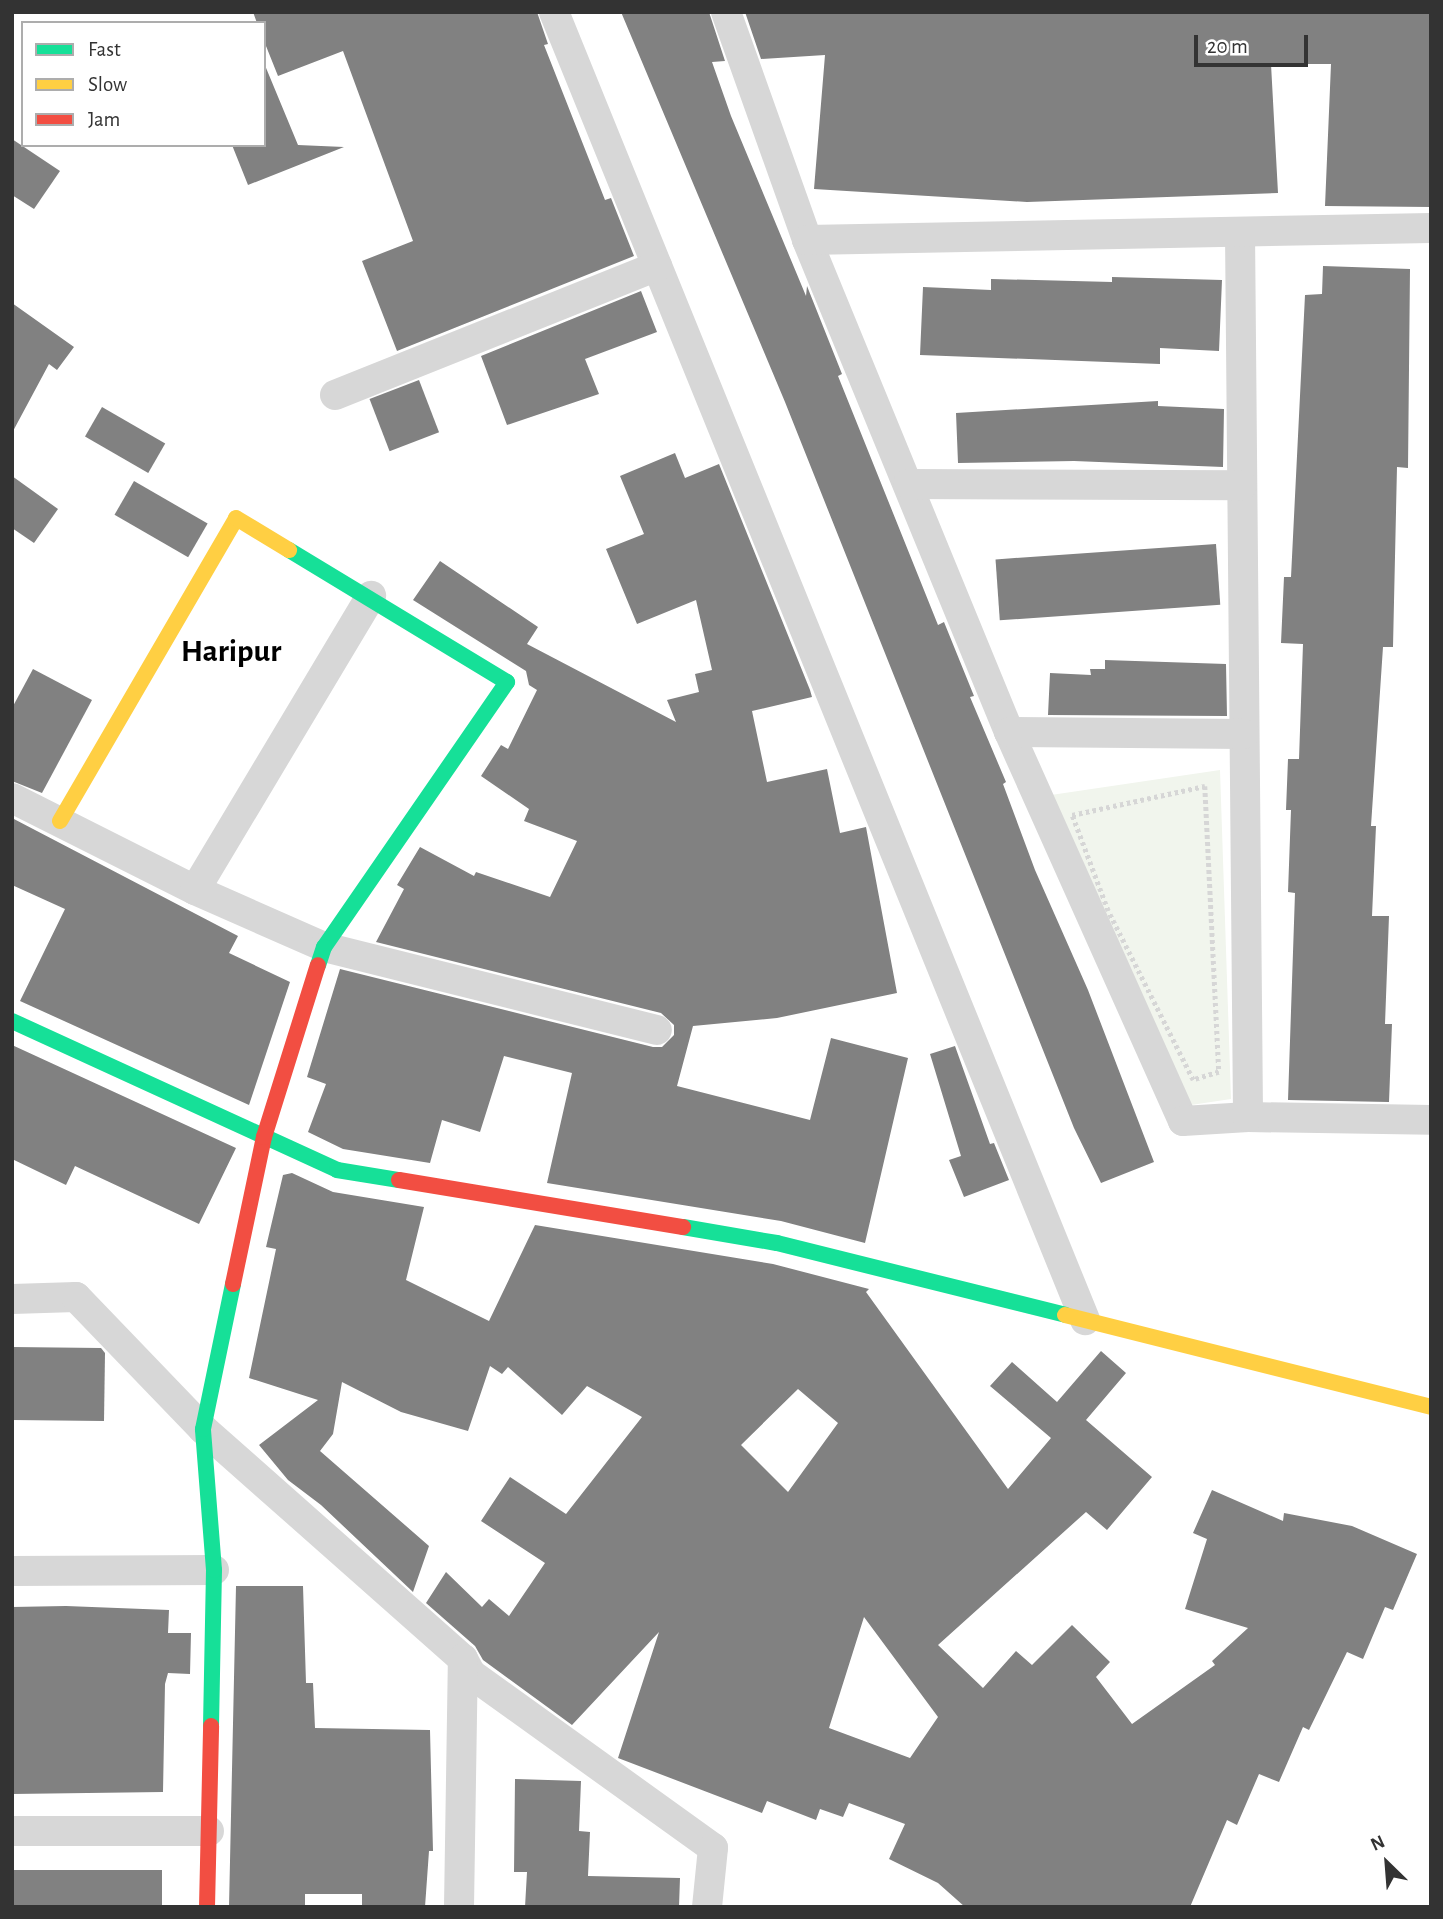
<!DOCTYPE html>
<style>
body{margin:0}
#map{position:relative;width:1443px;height:1919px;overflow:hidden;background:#fff;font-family:"Alegreya Sans",sans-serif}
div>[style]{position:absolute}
.green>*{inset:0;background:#f1f5ed}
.building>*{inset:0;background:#818181;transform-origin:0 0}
.path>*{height:4.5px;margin-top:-2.25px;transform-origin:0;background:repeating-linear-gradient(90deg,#d6d6d6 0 3.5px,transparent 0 7px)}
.street>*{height:30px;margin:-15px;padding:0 15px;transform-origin:15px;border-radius:15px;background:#d7d7d7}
.fast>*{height:16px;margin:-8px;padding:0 8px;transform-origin:8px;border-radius:8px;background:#16e098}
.slow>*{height:16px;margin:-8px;padding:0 8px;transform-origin:8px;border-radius:8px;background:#ffcf43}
.jam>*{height:16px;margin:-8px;padding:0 8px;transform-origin:8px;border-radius:8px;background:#f24e42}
span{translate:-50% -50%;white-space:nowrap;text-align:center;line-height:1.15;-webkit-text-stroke:7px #fff;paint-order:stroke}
.quarter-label{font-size:32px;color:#000;font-weight:700}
.frame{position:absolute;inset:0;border:14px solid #333;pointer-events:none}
.legend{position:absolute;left:21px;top:21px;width:245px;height:126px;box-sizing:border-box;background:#fff;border:2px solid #adadad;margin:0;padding:9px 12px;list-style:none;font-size:21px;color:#333}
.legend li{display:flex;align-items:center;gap:14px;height:35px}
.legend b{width:35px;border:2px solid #adadad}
.north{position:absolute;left:1352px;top:1828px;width:70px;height:70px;-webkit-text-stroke:5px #fff;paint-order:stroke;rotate:335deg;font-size:19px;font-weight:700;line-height:28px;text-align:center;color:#333}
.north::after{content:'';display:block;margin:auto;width:24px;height:32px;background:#333;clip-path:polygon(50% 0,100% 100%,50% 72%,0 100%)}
.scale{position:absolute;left:1194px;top:35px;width:114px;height:32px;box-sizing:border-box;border:4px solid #333;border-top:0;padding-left:9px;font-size:21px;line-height:24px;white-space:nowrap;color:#333;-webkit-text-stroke:5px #fff;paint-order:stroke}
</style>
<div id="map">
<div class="green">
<i style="clip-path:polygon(1220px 770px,1231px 1099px,1191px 1105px,1051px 795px)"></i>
</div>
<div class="building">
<i style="clip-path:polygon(253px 12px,537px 12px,548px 44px,544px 45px,605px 200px,611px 198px,634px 256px,397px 351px,362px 261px,413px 241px,343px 51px,278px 76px,264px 41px,264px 23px,257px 23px)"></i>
<i style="clip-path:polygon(621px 12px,709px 12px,725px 61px,712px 62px,731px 116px,806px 296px,807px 286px,842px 374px,838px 376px,938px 625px,944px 622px,974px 696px,970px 697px,1006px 782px,1003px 784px,1035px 870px,1088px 990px,1154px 1162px,1101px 1183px,1074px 1128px,785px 402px)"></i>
<i style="clip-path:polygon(745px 12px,1431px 12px,1431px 207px,1325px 206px,1331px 64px,1271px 64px,1278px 193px,1027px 202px,814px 189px,825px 55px,761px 59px)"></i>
<i style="clip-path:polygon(264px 63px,298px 145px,344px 147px,248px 185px,232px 145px,264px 145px)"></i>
<i style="clip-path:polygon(12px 139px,60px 171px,34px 209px,12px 195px)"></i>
<i style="clip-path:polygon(1323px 266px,1410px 269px,1408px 468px,1397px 467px,1393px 647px,1383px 647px,1371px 826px,1376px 826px,1372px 916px,1389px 916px,1385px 1024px,1392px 1024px,1389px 1102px,1288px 1100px,1295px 893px,1288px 892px,1291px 810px,1286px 810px,1288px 759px,1299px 759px,1303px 644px,1281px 643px,1284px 577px,1291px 577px,1305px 295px,1322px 294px)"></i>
<i style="clip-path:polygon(1112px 277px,1222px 280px,1219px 351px,1160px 348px,1160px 364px,920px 355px,923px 287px,991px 290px,991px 279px,1112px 282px)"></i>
<i style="clip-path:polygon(641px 291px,657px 332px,585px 359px,599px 394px,507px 425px,481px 356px)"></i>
<i style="clip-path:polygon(12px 303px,74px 347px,57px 370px,49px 364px,12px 433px)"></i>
<i style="left:419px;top:380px;width:56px;height:53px;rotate:69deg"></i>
<i style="clip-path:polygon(1158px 401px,1158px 406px,1224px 409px,1223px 467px,1074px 461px,958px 463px,956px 413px)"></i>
<i style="left:102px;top:407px;width:73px;height:34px;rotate:30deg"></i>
<i style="clip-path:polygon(675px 453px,685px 478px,719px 464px,810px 690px,812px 697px,752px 711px,767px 782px,827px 769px,840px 833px,866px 827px,897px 993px,777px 1018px,693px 1026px,677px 1086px,810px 1120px,831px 1038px,908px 1058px,865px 1243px,781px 1221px,547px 1183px,572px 1073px,504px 1056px,480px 1132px,442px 1120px,430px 1163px,343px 1149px,308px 1132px,326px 1084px,307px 1077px,340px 969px,653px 1047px,662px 1047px,674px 1035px,674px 1025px,661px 1013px,376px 942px,404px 889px,397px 885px,420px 847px,474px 876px,476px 872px,550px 897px,577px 841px,524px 821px,529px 809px,481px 776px,501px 745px,508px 749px,537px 690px,529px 685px,526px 671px,413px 600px,440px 561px,538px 627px,527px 644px,676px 722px,667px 700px,699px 692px,695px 674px,712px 670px,696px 600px,637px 624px,606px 549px,644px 534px,620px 476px)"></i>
<i style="clip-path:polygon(12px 476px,58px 509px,34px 543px,12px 528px)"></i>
<i style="left:134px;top:481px;width:85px;height:39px;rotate:30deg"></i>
<i style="left:1216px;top:544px;width:61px;height:221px;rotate:86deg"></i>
<i style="clip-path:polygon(1105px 660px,1226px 664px,1227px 716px,1048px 715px,1050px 673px,1091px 675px,1090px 669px,1105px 669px)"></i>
<i style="clip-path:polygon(33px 669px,92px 700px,42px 793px,12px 781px,12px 708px)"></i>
<i style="clip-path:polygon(12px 818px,238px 936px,229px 953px,290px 982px,249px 1105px,20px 1001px,65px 909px,12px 885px)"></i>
<i style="clip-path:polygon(12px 1045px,236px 1148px,199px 1224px,75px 1166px,66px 1185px,12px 1159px)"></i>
<i style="clip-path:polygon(955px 1046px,990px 1144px,994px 1143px,1009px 1180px,964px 1197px,949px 1160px,961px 1156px,930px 1054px)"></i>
<i style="clip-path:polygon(evenodd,292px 1173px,333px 1192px,424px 1207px,406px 1280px,489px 1321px,535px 1225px,773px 1264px,869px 1289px,866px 1292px,1008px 1489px,1051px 1438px,990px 1386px,1012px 1362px,1057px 1402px,1101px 1351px,1126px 1373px,1086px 1420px,1152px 1477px,1107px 1530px,1086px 1512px,938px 1645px,983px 1688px,1016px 1651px,1032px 1665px,1072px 1625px,1110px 1662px,1096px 1677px,1132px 1724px,1215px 1665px,1212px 1661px,1248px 1628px,1185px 1609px,1207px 1539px,1193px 1533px,1212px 1490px,1283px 1521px,1284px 1513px,1352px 1526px,1417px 1554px,1393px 1610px,1385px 1607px,1363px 1659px,1347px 1652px,1309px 1730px,1303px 1727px,1279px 1782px,1259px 1774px,1237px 1825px,1227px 1820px,1190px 1907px,965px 1907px,938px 1883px,889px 1859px,905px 1824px,849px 1803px,843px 1817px,820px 1809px,816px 1820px,767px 1801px,762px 1813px,618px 1758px,659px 1632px,572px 1725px,483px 1660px,475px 1646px,426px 1603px,446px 1572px,482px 1607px,489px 1599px,509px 1616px,545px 1563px,481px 1521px,510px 1477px,566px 1514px,642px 1417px,587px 1386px,562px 1415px,508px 1367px,502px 1374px,490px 1366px,468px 1431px,401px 1412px,342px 1382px,333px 1434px,320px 1451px,429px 1546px,413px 1592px,321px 1505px,288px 1480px,259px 1445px,318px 1400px,249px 1378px,276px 1249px,266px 1247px,283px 1175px,292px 1173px,798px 1389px,838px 1423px,788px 1492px,741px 1445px,798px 1389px,292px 1173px,864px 1617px,938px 1717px,910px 1758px,829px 1728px,864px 1617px)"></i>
<i style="clip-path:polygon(12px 1347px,101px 1348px,105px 1353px,104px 1421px,12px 1420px)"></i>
<i style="clip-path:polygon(236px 1586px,303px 1586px,306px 1683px,313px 1683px,315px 1728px,430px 1730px,433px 1851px,429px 1851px,425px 1907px,362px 1907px,362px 1894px,305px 1894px,305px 1907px,229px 1907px)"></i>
<i style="clip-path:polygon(66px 1606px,169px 1610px,168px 1633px,191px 1633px,190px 1674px,168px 1673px,165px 1684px,163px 1792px,12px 1794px,12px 1607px)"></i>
<i style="clip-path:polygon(515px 1779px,581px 1781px,579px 1831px,590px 1832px,588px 1876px,680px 1878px,679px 1907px,525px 1907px,527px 1872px,514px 1872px)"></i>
<i style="left:162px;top:1870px;width:37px;height:150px;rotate:90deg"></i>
</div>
<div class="path">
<i style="left:1205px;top:786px;width:286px;rotate:87.2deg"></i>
<i style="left:1219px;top:1072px;width:27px;rotate:163deg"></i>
<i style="left:1193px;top:1080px;width:189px;rotate:-116.7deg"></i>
<i style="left:1108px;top:911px;width:103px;rotate:-110.6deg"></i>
<i style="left:1072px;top:815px;width:136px;rotate:-12.3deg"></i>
</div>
<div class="street">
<i style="left:554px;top:12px;width:1412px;rotate:67.9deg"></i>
<i style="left:726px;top:12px;width:242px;rotate:70.4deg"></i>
<i style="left:807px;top:240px;width:532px;rotate:67.68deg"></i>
<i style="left:1009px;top:732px;width:426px;rotate:65.9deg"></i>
<i style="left:1183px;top:1121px;width:65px;rotate:-3.5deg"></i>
<i style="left:1248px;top:1117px;width:183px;rotate:0.9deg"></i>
<i style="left:1240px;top:232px;width:885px;rotate:89.48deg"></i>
<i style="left:807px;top:240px;width:624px;rotate:-1.1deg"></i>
<i style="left:335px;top:395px;width:347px;rotate:-21.8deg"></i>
<i style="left:908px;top:484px;width:334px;rotate:0.2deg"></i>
<i style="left:1009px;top:732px;width:235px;rotate:0.5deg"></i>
<i style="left:12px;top:798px;width:205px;rotate:26.7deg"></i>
<i style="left:195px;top:890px;width:141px;rotate:23.8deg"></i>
<i style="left:324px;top:947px;width:343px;rotate:14deg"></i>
<i style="left:195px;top:890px;width:343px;rotate:-59.1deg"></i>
<i style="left:12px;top:1299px;width:64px;rotate:-1.8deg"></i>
<i style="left:76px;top:1297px;width:183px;rotate:46.1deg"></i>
<i style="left:203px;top:1429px;width:347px;rotate:41.5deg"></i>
<i style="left:463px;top:1659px;width:17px;rotate:62deg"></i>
<i style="left:471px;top:1674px;width:298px;rotate:35.7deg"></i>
<i style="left:713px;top:1848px;width:59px;rotate:95.8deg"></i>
<i style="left:12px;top:1571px;width:202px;rotate:-0.3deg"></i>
<i style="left:12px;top:1831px;width:197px"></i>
<i style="left:459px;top:1907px;width:248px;rotate:-89.1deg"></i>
</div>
<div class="fast">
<i style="left:289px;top:550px;width:255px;rotate:31.2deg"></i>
<i style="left:507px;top:682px;width:322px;rotate:124.6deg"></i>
<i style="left:324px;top:947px;width:19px;rotate:108deg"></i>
<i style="left:12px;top:1021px;width:358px;rotate:24.6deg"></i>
<i style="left:337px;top:1170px;width:63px;rotate:9.2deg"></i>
<i style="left:683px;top:1227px;width:95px;rotate:9.7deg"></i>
<i style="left:777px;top:1243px;width:297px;rotate:14deg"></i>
<i style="left:211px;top:1726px;width:156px;rotate:-88.9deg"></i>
<i style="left:214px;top:1570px;width:141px;rotate:-94.5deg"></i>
<i style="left:203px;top:1429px;width:148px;rotate:-78.3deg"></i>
</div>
<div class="slow">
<i style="left:60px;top:821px;width:350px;rotate:-59.8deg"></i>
<i style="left:236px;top:518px;width:62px;rotate:31.1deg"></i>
<i style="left:1065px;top:1315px;width:377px;rotate:14.1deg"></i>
</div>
<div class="jam">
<i style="left:399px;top:1180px;width:288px;rotate:9.4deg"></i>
<i style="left:233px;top:1284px;width:150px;rotate:-78.1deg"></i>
<i style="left:264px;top:1137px;width:180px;rotate:-72.6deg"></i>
<i style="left:207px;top:1907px;width:181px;rotate:-88.7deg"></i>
</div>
<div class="quarter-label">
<span style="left:231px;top:651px">Haripur</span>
</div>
<div class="frame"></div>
<ul class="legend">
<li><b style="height:9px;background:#16e098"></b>Fast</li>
<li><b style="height:9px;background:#ffcf43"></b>Slow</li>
<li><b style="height:9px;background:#f24e42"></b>Jam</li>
</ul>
<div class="north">N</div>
<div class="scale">20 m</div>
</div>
